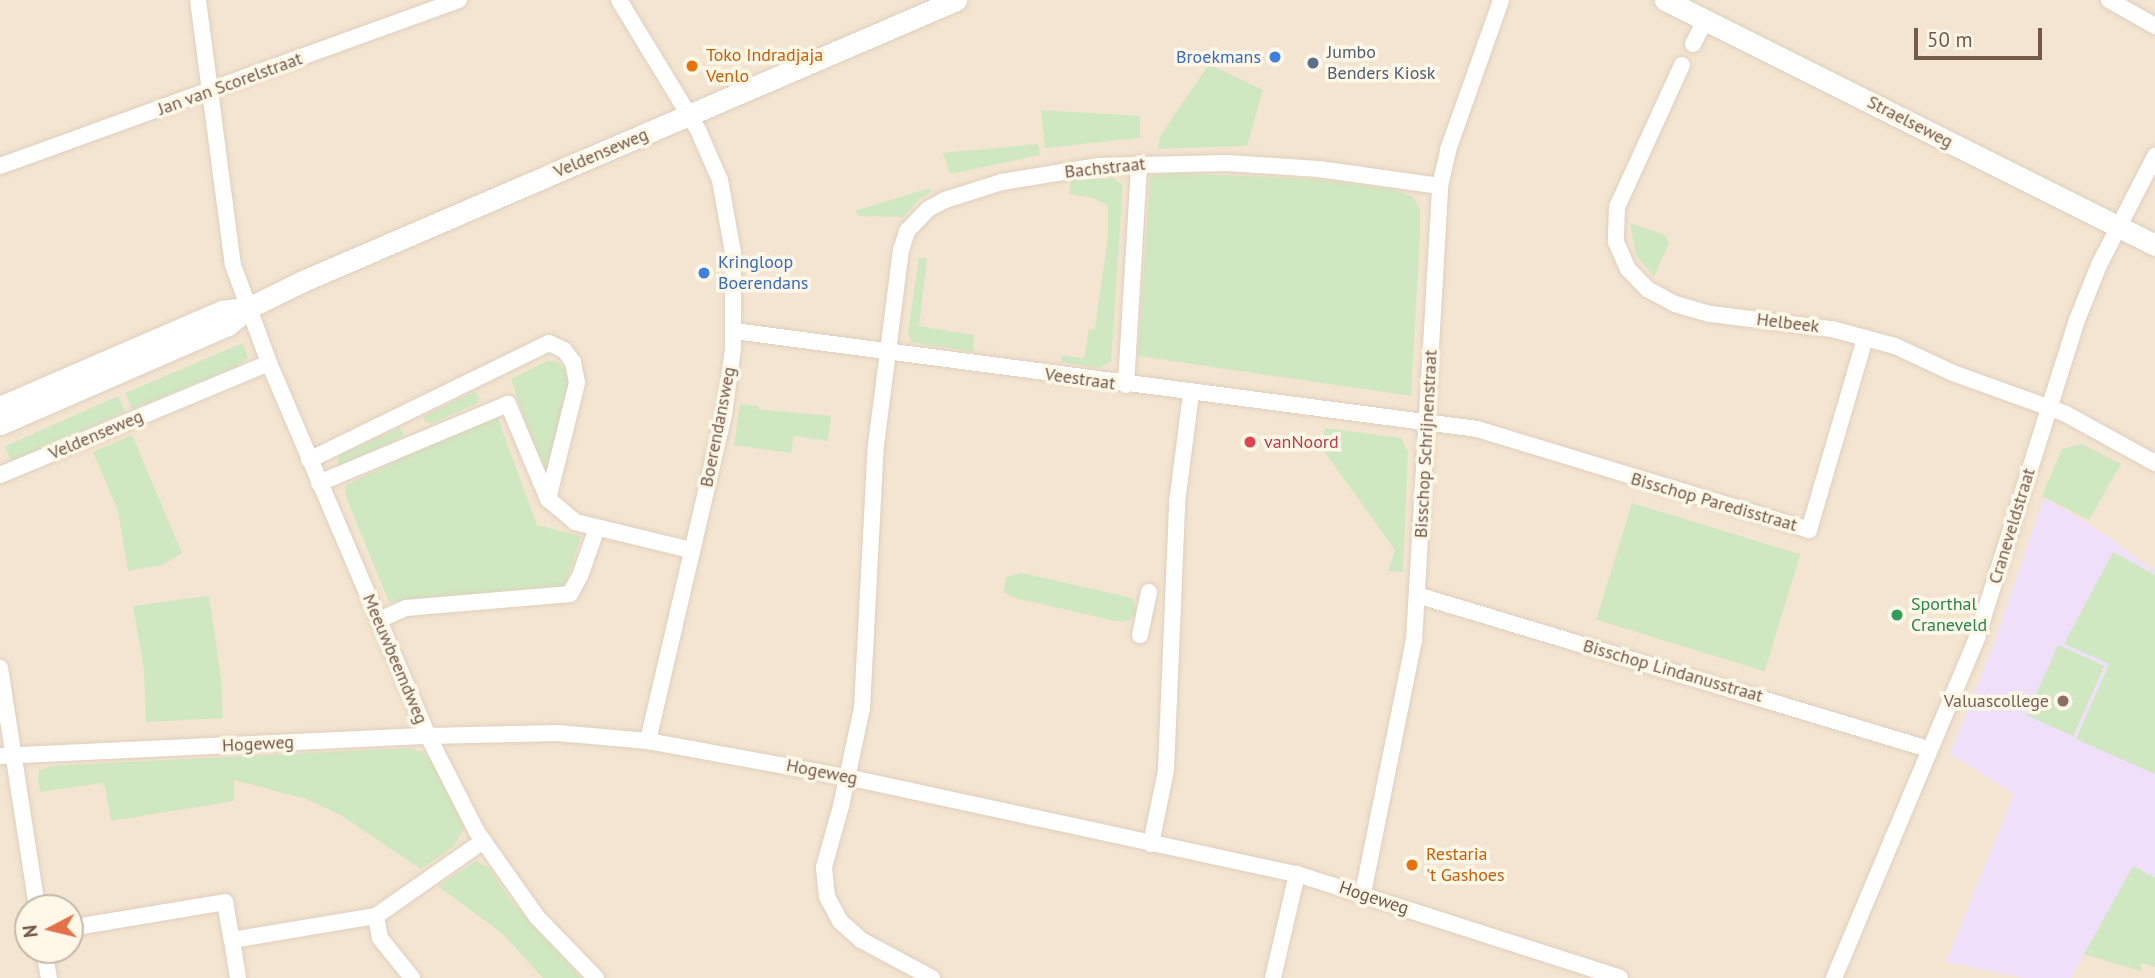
<!DOCTYPE html>
<style>
body{margin:0}
#map{position:relative;width:2155px;height:978px;overflow:hidden;background:#fcf3e2;font-family:"PT Sans",sans-serif}
div>[style]{position:absolute}
.residential>*{inset:0;background:#f3e5d1}
.education>*{inset:0;background:#f0dff8}
.green>*{inset:0;background:#d0e8c1;transform-origin:0 0}
.roads{filter:drop-shadow(0 0 2px #e0cfbe) drop-shadow(0 0 2px #e0cfbe)}
.minor>*{height:16px;margin:-8px;padding:0 8px;transform-origin:8px;border-radius:8px;background:#fff}
.tertiary>*{height:21px;margin:-10.5px;padding:0 10.5px;transform-origin:10.5px;border-radius:10.5px;background:#fff}
.dots>*{width:19px;height:19px;translate:-50% -50%;box-sizing:border-box;border:4px solid #fff7e8;border-radius:50%}
span{translate:-50% -50%;white-space:nowrap;text-align:center;line-height:1.15;-webkit-text-stroke:7px #fff7e8;paint-order:stroke}
.service-label{font-size:18px;color:#4e5e75}
.left{translate:0 -50%;text-align:left}
.food-label{font-size:18px;color:#c56008}
.shop-label{font-size:18px;color:#366cbe}
.right{translate:-100% -50%;text-align:right}
.street-label{font-size:18px;color:#735a49}
.health-label{font-size:18px;color:#be3a42}
.leisure-label{font-size:18px;color:#27864d}
.education-label{font-size:18px;color:#785e54}
.north{position:absolute;left:14px;top:894px;width:70px;height:70px;box-sizing:border-box;background:#fff7e8;border:2px solid #c7b8a8;border-radius:50%;rotate:263deg;font-size:19px;font-weight:700;line-height:28px;text-align:center;color:#735a49}
.north::after{content:'';display:block;margin:auto;width:24px;height:32px;background:#e3714a;clip-path:polygon(50% 0,100% 100%,50% 72%,0 100%)}
.scale{position:absolute;left:1914px;top:28px;width:128px;height:32px;box-sizing:border-box;border:4px solid #735a49;border-top:0;padding-left:9px;font-size:21px;line-height:24px;white-space:nowrap;color:#735a49;-webkit-text-stroke:5px #fff7e8;paint-order:stroke}
</style>
<div id="map">
<div class="residential">
<i style="clip-path:polygon(evenodd,0 0,2155px 0,2155px 978px,0 978px,0 0,28px 908px,70px 908px,70px 950px,28px 950px,28px 908px)"></i>
</div>
<div class="education">
<i style="clip-path:polygon(2044px 498px,2088px 523px,2155px 571px,2155px 878px,2133px 867px,2071px 978px,2023px 978px,1946px 962px,2014px 794px,1950px 754px,1992px 648px)"></i>
</div>
<div class="green">
<i style="clip-path:polygon(1209px 64px,1263px 90px,1247px 146px,1158px 149px,1160px 136px)"></i>
<i style="clip-path:polygon(1041px 110px,1140px 116px,1140px 138px,1045px 148px)"></i>
<i style="clip-path:polygon(1038px 144px,1040px 155px,950px 174px,943px 153px)"></i>
<i style="clip-path:polygon(1176px 173px,1313px 179px,1392px 189px,1413px 197px,1420px 209px,1420px 234px,1411px 396px,1138px 356px,1150px 178px,1152px 175px)"></i>
<i style="clip-path:polygon(1113px 178px,1123px 185px,1111px 362px,1099px 368px,1061px 362px,1061px 355px,1084px 358px,1089px 329px,1095px 329px,1108px 236px,1108px 206px,1093px 198px,1069px 194px,1071px 180px)"></i>
<i style="clip-path:polygon(930px 188px,931px 192px,919px 199px,904px 217px,859px 216px,855px 211px)"></i>
<i style="clip-path:polygon(1630px 223px,1665px 235px,1669px 243px,1654px 277px,1636px 255px)"></i>
<i style="clip-path:polygon(919px 258px,927px 258px,919px 326px,974px 335px,973px 352px,911px 342px,908px 331px)"></i>
<i style="clip-path:polygon(243px 343px,248px 358px,236px 367px,132px 409px,125px 393px)"></i>
<i style="clip-path:polygon(547px 361px,556px 361px,568px 372px,569px 387px,546px 482px,511px 379px)"></i>
<i style="clip-path:polygon(475px 391px,480px 399px,477px 403px,431px 424px,424px 421px,424px 416px)"></i>
<i style="left:118px;top:396px;width:17px;height:124px;rotate:66deg"></i>
<i style="clip-path:polygon(740px 404px,758px 406px,758px 409px,831px 416px,828px 441px,794px 436px,791px 453px,734px 445px)"></i>
<i style="clip-path:polygon(496px 413px,537px 525px,581px 536px,565px 587px,389px 602px,345px 495px,346px 485px)"></i>
<i style="clip-path:polygon(399px 428px,404px 434px,402px 437px,343px 465px,338px 463px,338px 455px)"></i>
<i style="clip-path:polygon(1325px 428px,1401px 438px,1408px 452px,1403px 572px,1388px 571px,1395px 550px,1321px 447px)"></i>
<i style="clip-path:polygon(132px 435px,182px 553px,162px 565px,128px 571px,118px 511px,93px 452px)"></i>
<i style="clip-path:polygon(2082px 444px,2121px 464px,2089px 520px,2042px 496px,2062px 449px)"></i>
<i style="left:1632px;top:503px;width:176px;height:122px;rotate:17deg"></i>
<i style="clip-path:polygon(2113px 552px,2155px 575px,2155px 774px,2076px 739px,2109px 664px,2064px 644px)"></i>
<i style="clip-path:polygon(1022px 573px,1132px 598px,1138px 612px,1128px 621px,1120px 622px,1011px 597px,1004px 591px,1006px 577px)"></i>
<i style="clip-path:polygon(209px 596px,221px 678px,223px 718px,146px 722px,144px 670px,133px 606px)"></i>
<i style="left:2058px;top:645px;width:51px;height:77px;rotate:24deg"></i>
<i style="clip-path:polygon(409px 748px,422px 752px,432px 762px,464px 828px,454px 846px,421px 869px,339px 814px,306px 799px,234px 780px,234px 801px,111px 821px,105px 787px,101px 783px,40px 792px,38px 778px,39px 771px,50px 766px)"></i>
<i style="clip-path:polygon(476px 861px,489px 868px,512px 902px,581px 978px,543px 978px,503px 934px,438px 886px)"></i>
<i style="clip-path:polygon(2133px 866px,2155px 878px,2155px 967px,2141px 963px,2141px 971px,2084px 954px)"></i>
</div>
<div class="roads">
<div class="minor">
<i style="left:198px;top:0;width:267px;rotate:82.5deg"></i>
<i style="left:233px;top:265px;width:104px;rotate:69.8deg"></i>
<i style="left:269px;top:363px;width:405px;rotate:66.9deg"></i>
<i style="left:428px;top:736px;width:108px;rotate:63deg"></i>
<i style="left:477px;top:832px;width:104px;rotate:54.8deg"></i>
<i style="left:537px;top:917px;width:85px;rotate:46deg"></i>
<i style="left:619px;top:0;width:152px;rotate:58.7deg"></i>
<i style="left:698px;top:130px;width:55px;rotate:66.3deg"></i>
<i style="left:720px;top:180px;width:74px;rotate:79.9deg"></i>
<i style="left:733px;top:253px;width:96px;rotate:90deg"></i>
<i style="left:733px;top:349px;width:66px;rotate:97.9deg"></i>
<i style="left:724px;top:414px;width:336px;rotate:103.1deg"></i>
<i style="left:2109px;top:0;width:53px;rotate:29.5deg"></i>
<i style="left:1693px;top:44px;width:27px;rotate:-63deg"></i>
<i style="left:1682px;top:65px;width:156px;rotate:114.6deg"></i>
<i style="left:1617px;top:207px;width:35px;rotate:92deg"></i>
<i style="left:1616px;top:242px;width:30px;rotate:66deg"></i>
<i style="left:1628px;top:269px;width:28px;rotate:46deg"></i>
<i style="left:1647px;top:289px;width:32px;rotate:28deg"></i>
<i style="left:1675px;top:304px;width:37px;rotate:16deg"></i>
<i style="left:1711px;top:314px;width:122px;rotate:7.1deg"></i>
<i style="left:1832px;top:329px;width:65px;rotate:15.1deg"></i>
<i style="left:1895px;top:346px;width:64px;rotate:25deg"></i>
<i style="left:1953px;top:373px;width:120px;rotate:19.9deg"></i>
<i style="left:2066px;top:414px;width:102px;rotate:28.8deg"></i>
<i style="left:0;top:166px;width:488px;rotate:-19.9deg"></i>
<i style="left:734px;top:331px;width:749px;rotate:7.51deg"></i>
<i style="left:1477px;top:429px;width:347px;rotate:16.9deg"></i>
<i style="left:1809px;top:530px;width:200px;rotate:-73.7deg"></i>
<i style="left:1126px;top:385px;width:222px;rotate:-86.6deg"></i>
<i style="left:309px;top:460px;width:267px;rotate:-26deg"></i>
<i style="left:549px;top:343px;width:17px;rotate:25deg"></i>
<i style="left:564px;top:350px;width:15px;rotate:53deg"></i>
<i style="left:573px;top:362px;width:21px;rotate:79deg"></i>
<i style="left:577px;top:383px;width:120px;rotate:104deg"></i>
<i style="left:0;top:475px;width:291px;rotate:-22.6deg"></i>
<i style="left:319px;top:483px;width:205px;rotate:-22.7deg"></i>
<i style="left:508px;top:404px;width:103px;rotate:67.2deg"></i>
<i style="left:548px;top:499px;width:35px;rotate:40deg"></i>
<i style="left:575px;top:522px;width:119px;rotate:13.6deg"></i>
<i style="left:1417px;top:595px;width:534px;rotate:16.77deg"></i>
<i style="left:379px;top:620px;width:30px;rotate:-24deg"></i>
<i style="left:406px;top:608px;width:165px;rotate:-4.9deg"></i>
<i style="left:570px;top:594px;width:21px;rotate:-61deg"></i>
<i style="left:580px;top:576px;width:51px;rotate:-70.5deg"></i>
<i style="left:1140px;top:635px;width:44px;rotate:-78.2deg"></i>
<i style="left:0;top:668px;width:243px;rotate:81.2deg"></i>
<i style="left:0;top:756px;width:428px;rotate:-2.7deg"></i>
<i style="left:428px;top:736px;width:130px;rotate:-1.3deg"></i>
<i style="left:558px;top:733px;width:90px;rotate:5.1deg"></i>
<i style="left:648px;top:741px;width:202px;rotate:10.3deg"></i>
<i style="left:847px;top:777px;width:460px;rotate:12.2deg"></i>
<i style="left:1297px;top:874px;width:339px;rotate:17.8deg"></i>
<i style="left:1151px;top:844px;width:76px;rotate:-78.5deg"></i>
<i style="left:1166px;top:770px;width:268px;rotate:-87.6deg"></i>
<i style="left:1177px;top:502px;width:109px;rotate:-82.6deg"></i>
<i style="left:1363px;top:893px;width:257px;rotate:-78.6deg"></i>
<i style="left:1414px;top:641px;width:456px;rotate:-86.7deg"></i>
<i style="left:1440px;top:186px;width:37px;rotate:-77deg"></i>
<i style="left:1448px;top:150px;width:159px;rotate:-70.5deg"></i>
<i style="left:376px;top:916px;width:22px;rotate:80deg"></i>
<i style="left:380px;top:938px;width:51px;rotate:51.3deg"></i>
<i style="left:70px;top:928px;width:157px;rotate:-9.5deg"></i>
<i style="left:225px;top:902px;width:39px;rotate:80deg"></i>
<i style="left:232px;top:940px;width:146px;rotate:-9.5deg"></i>
<i style="left:376px;top:916px;width:131px;rotate:-35deg"></i>
<i style="left:232px;top:940px;width:38px;rotate:81deg"></i>
<i style="left:44px;top:950px;width:28px;rotate:80deg"></i>
<i style="left:932px;top:978px;width:81px;rotate:-151.8deg"></i>
<i style="left:861px;top:940px;width:28px;rotate:-138deg"></i>
<i style="left:840px;top:921px;width:27px;rotate:-118deg"></i>
<i style="left:827px;top:897px;width:30px;rotate:-96deg"></i>
<i style="left:824px;top:867px;width:63px;rotate:-74.4deg"></i>
<i style="left:841px;top:806px;width:100px;rotate:-77.9deg"></i>
<i style="left:862px;top:708px;width:263px;rotate:-87deg"></i>
<i style="left:876px;top:445px;width:197px;rotate:-82.7deg"></i>
<i style="left:901px;top:250px;width:20px;rotate:-72deg"></i>
<i style="left:907px;top:231px;width:30px;rotate:-46deg"></i>
<i style="left:928px;top:209px;width:19px;rotate:-28deg"></i>
<i style="left:945px;top:200px;width:60px;rotate:-17.5deg"></i>
<i style="left:1002px;top:182px;width:98px;rotate:-9.4deg"></i>
<i style="left:1099px;top:166px;width:128px;rotate:-1.3deg"></i>
<i style="left:1227px;top:163px;width:92px;rotate:3.7deg"></i>
<i style="left:1319px;top:169px;width:122px;rotate:8deg"></i>
<i style="left:1273px;top:978px;width:107px;rotate:-77deg"></i>
<i style="left:1834px;top:978px;width:370px;rotate:-67.2deg"></i>
<i style="left:1977px;top:637px;width:332px;rotate:-72.5deg"></i>
<i style="left:2077px;top:320px;width:59px;rotate:-68.2deg"></i>
<i style="left:2099px;top:265px;width:123px;rotate:-62.8deg"></i>
</div>
<div class="tertiary">
<i style="left:1665px;top:0;width:548px;rotate:26.57deg"></i>
<i style="left:0;top:407px;width:242px;rotate:-23.4deg"></i>
<i style="left:222px;top:311px;width:26px;rotate:-7deg"></i>
<i style="left:0;top:424px;width:249px;rotate:-23.5deg"></i>
<i style="left:228px;top:325px;width:26px;rotate:-40deg"></i>
<i style="left:248px;top:308px;width:61px;rotate:-26.1deg"></i>
<i style="left:303px;top:281px;width:711px;rotate:-23.28deg"></i>
</div>
</div>
<div class="dots">
<i style="left:1275px;top:57px;background:#3f7fe0"></i>
<i style="left:1313px;top:63px;background:#5c6f8a"></i>
<i style="left:692px;top:66px;background:#e8710a"></i>
<i style="left:704px;top:273px;background:#3f7fe0"></i>
<i style="left:1250px;top:442px;background:#e0444e"></i>
<i style="left:1897px;top:615px;background:#2e9e5b"></i>
<i style="left:2063px;top:701px;background:#8d6e63"></i>
<i style="left:1412px;top:865px;background:#e8710a"></i>
</div>
<div class="service-label">
<span class="left" style="left:1327px;top:63px">Jumbo<br>Benders Kiosk</span>
</div>
<div class="food-label">
<span class="left" style="left:706px;top:66px">Toko Indradjaja<br>Venlo</span>
<span class="left" style="left:1426px;top:865px">Restaria<br>'t Gashoes</span>
</div>
<div class="shop-label">
<span class="right" style="left:1261px;top:57px">Broekmans</span>
<span class="left" style="left:718px;top:273px">Kringloop<br>Boerendans</span>
</div>
<div class="street-label">
<span style="left:230px;top:84px;rotate:-20deg">Jan van Scorelstraat</span>
<span style="left:1910px;top:122px;rotate:27deg">Straelseweg</span>
<span style="left:601px;top:153px;rotate:-23deg">Veldenseweg</span>
<span style="left:1105px;top:168px;rotate:-6deg">Bachstraat</span>
<span style="left:1788px;top:323px;rotate:7deg">Helbeek</span>
<span style="left:1080px;top:379px;rotate:8deg">Veestraat</span>
<span style="left:718px;top:427px;rotate:-79deg">Boerendansweg</span>
<span style="left:96px;top:435px;rotate:-23deg">Veldenseweg</span>
<span style="left:1426px;top:444px;rotate:-87deg">Bisschop Schrijnenstraat</span>
<span style="left:1714px;top:502px;rotate:16deg">Bisschop Paredisstraat</span>
<span style="left:2012px;top:526px;rotate:-73deg">Craneveldstraat</span>
<span style="left:395px;top:659px;rotate:67deg">Meeuwbeemdweg</span>
<span style="left:1673px;top:671px;rotate:16deg">Bisschop Lindanusstraat</span>
<span style="left:258px;top:744px;rotate:-3deg">Hogeweg</span>
<span style="left:822px;top:772px;rotate:11deg">Hogeweg</span>
<span style="left:1374px;top:898px;rotate:18deg">Hogeweg</span>
</div>
<div class="health-label">
<span class="left" style="left:1264px;top:442px">vanNoord</span>
</div>
<div class="leisure-label">
<span class="left" style="left:1911px;top:615px">Sporthal<br>Craneveld</span>
</div>
<div class="education-label">
<span class="right" style="left:2049px;top:701px">Valuascollege</span>
</div>
<div class="north">N</div>
<div class="scale">50 m</div>
</div>
